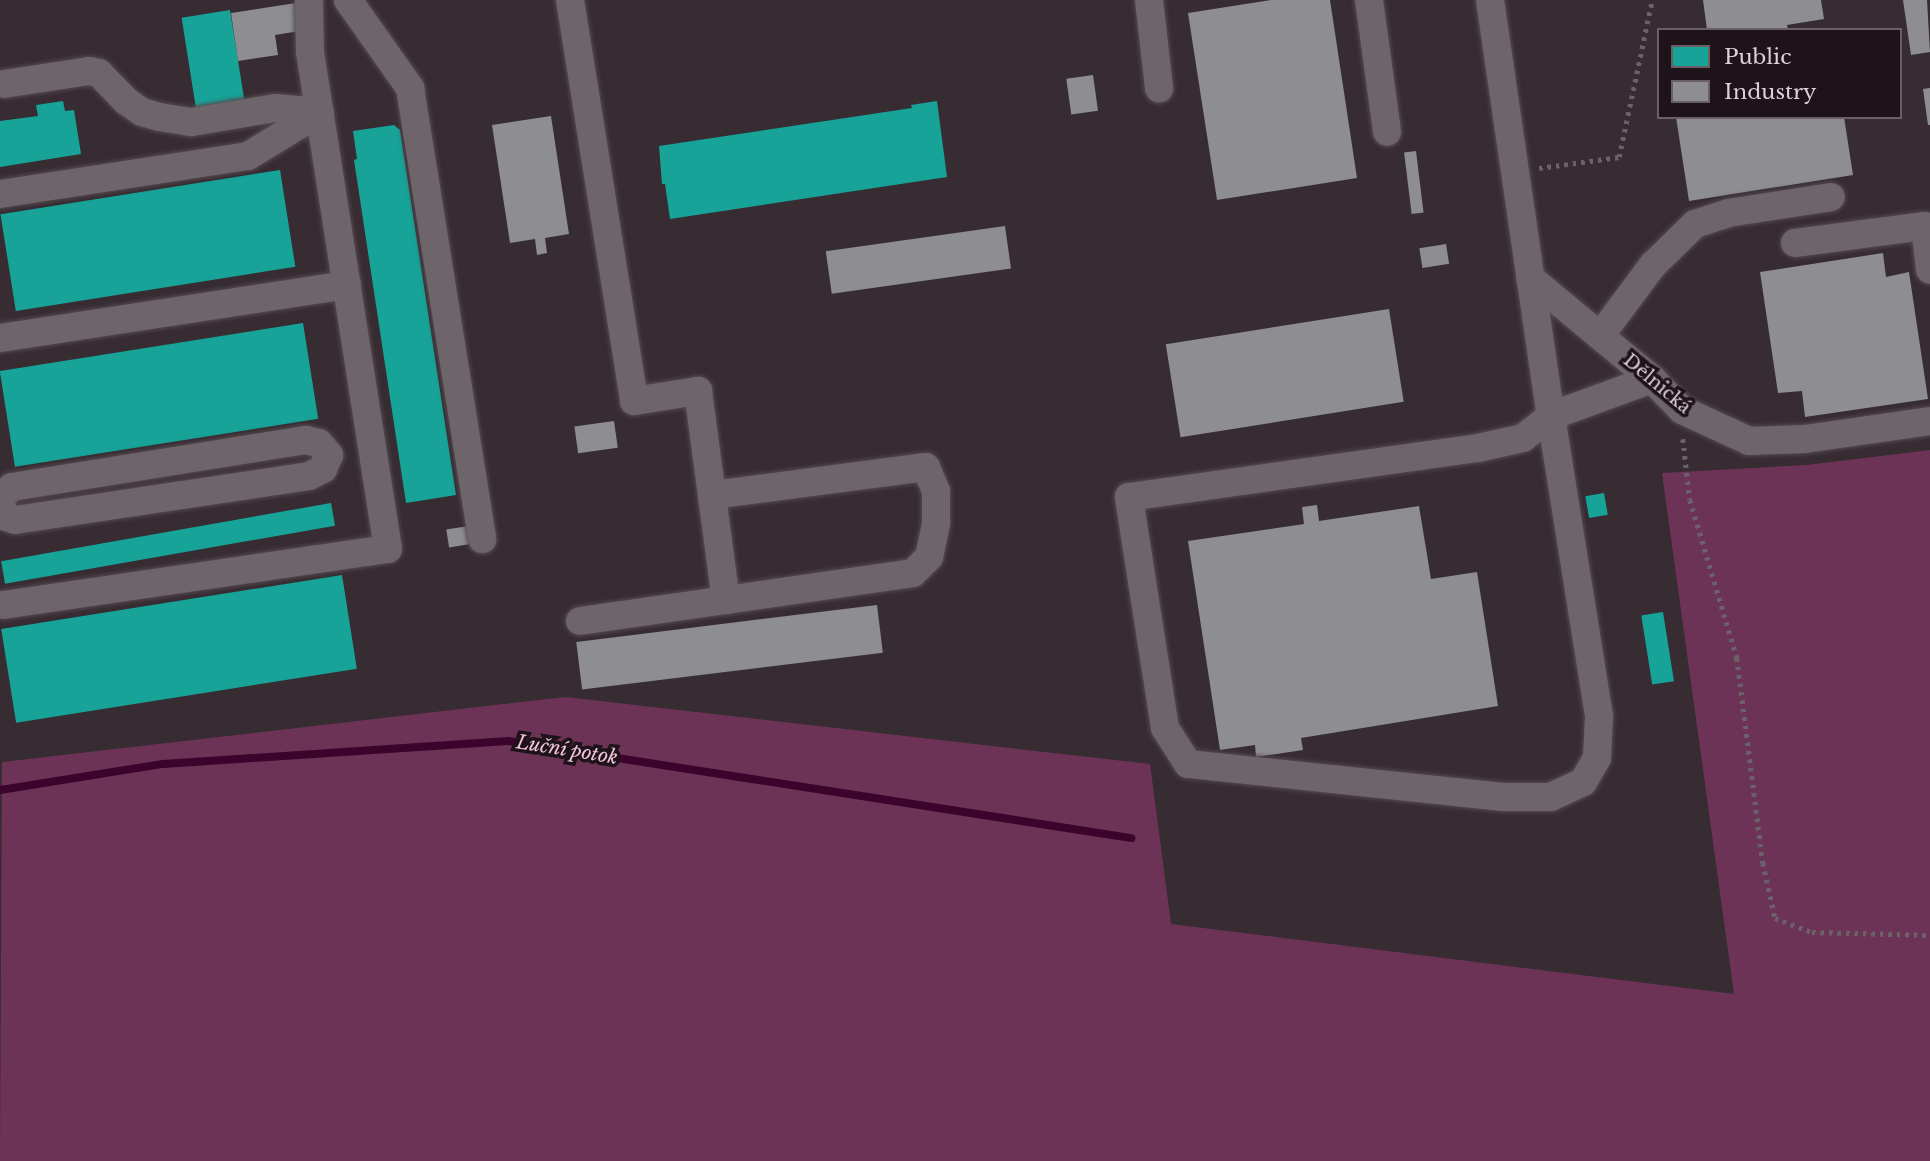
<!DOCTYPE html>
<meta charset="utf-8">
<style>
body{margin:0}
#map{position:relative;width:1930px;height:1161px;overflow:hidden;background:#372c32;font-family:"Libre Baskerville",serif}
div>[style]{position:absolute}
.green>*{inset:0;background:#6d3357}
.public>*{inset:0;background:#17a398;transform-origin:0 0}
.industry>*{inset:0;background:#8d8d92;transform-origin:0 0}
.stream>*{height:8px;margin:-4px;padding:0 4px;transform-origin:4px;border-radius:4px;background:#3c042c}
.path>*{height:4.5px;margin-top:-2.25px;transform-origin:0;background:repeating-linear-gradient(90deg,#6b6268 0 3.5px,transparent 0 8.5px)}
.roads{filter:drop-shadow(0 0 2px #54494f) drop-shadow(0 0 2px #54494f)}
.minor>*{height:28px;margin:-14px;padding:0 14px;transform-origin:14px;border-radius:14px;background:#6e656a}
span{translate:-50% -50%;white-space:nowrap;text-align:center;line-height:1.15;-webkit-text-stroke:7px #1d1319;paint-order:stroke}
.street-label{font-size:18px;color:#ded0d7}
.water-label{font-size:19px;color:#f3c4de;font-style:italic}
.legend{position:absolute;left:1657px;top:28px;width:245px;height:91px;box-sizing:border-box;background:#1d1319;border:2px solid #6a5f65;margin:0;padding:9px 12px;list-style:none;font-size:21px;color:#ded0d7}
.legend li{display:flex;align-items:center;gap:14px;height:35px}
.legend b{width:35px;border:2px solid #6a5f65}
</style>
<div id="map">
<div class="green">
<i style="clip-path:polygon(1930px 450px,1930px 1161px,0 1161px,2px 762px,565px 697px,1150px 764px,1171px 924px,1734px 994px,1662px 473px,1807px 465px)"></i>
</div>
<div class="public">
<i style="left:230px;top:10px;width:95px;height:49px;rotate:81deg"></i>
<i style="clip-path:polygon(63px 101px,65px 111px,74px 110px,81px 154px,0 167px,0 121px,38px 116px,36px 105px)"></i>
<i style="clip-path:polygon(937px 101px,947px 177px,670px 219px,665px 184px,662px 184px,659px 146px,912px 108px,911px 105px)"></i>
<i style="clip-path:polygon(394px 125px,400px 130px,456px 495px,406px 503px,354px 160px,357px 159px,353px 131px)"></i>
<i style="left:280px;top:170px;width:98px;height:283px;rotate:81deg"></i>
<i style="left:303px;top:323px;width:97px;height:307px;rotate:81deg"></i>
<i style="left:1604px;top:493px;width:22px;height:19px;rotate:80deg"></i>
<i style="left:331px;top:503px;width:23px;height:335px;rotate:80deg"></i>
<i style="left:342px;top:575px;width:95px;height:345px;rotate:81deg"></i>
<i style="left:1663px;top:612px;width:70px;height:22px;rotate:81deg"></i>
</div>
<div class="industry">
<i style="clip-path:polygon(1271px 0,1330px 0,1357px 178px,1217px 200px,1188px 13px)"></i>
<i style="clip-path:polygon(1703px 0,1821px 0,1824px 19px,1787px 25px,1788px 30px,1707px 30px)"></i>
<i style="clip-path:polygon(1903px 0,1927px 0,1930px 52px,1911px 55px)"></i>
<i style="clip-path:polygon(296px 3px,300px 31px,275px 35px,278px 55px,238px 61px,231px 13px)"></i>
<i style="left:1093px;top:75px;width:36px;height:27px;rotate:82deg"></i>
<i style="clip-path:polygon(1930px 88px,1930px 125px,1928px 125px,1923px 89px)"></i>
<i style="clip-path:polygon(551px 116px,569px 234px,545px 238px,547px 253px,537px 255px,535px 239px,510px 243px,492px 125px)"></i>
<i style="clip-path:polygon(1676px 117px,1844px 117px,1853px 175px,1689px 201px)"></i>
<i style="left:1416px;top:151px;width:62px;height:12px;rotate:83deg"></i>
<i style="left:1005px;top:226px;width:43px;height:181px;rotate:82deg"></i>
<i style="left:1446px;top:244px;width:20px;height:27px;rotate:81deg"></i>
<i style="clip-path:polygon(1883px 253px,1886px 277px,1909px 272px,1928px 399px,1805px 417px,1802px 391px,1778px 393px,1760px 272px)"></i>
<i style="left:1389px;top:309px;width:94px;height:226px;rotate:81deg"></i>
<i style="left:614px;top:421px;width:27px;height:40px;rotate:82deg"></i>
<i style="clip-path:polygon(1317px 505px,1319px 521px,1419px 506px,1431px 579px,1477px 572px,1498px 706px,1301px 738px,1303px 750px,1256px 757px,1255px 745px,1220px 750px,1188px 541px,1304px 524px,1302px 507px)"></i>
<i style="left:469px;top:526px;width:18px;height:23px;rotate:81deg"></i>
<i style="left:877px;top:605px;width:48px;height:303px;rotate:83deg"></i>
</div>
<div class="stream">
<i style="left:0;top:790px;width:165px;rotate:-9.1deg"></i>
<i style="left:163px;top:764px;width:346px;rotate:-3.8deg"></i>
<i style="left:508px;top:741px;width:631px;rotate:8.85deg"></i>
</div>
<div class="path">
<i style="left:1539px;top:168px;width:81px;rotate:-7.8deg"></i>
<i style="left:1619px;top:157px;width:160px;rotate:-78.1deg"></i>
<i style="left:1683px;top:439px;width:61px;rotate:83.5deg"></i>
<i style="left:1690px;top:500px;width:165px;rotate:73.4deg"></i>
<i style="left:1737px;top:658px;width:207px;rotate:82.8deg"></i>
<i style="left:1763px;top:863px;width:56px;rotate:77.7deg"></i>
<i style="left:1775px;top:918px;width:40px;rotate:21deg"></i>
<i style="left:1812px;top:932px;width:118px;rotate:1.5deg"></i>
</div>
<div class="roads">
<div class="minor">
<i style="left:348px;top:0;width:108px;rotate:54.8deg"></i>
<i style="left:410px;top:88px;width:457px;rotate:80.9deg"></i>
<i style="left:570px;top:0;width:406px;rotate:80.9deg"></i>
<i style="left:634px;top:401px;width:65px;rotate:-8.9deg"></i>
<i style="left:698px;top:391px;width:211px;rotate:82.4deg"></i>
<i style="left:1149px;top:0;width:89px;rotate:83.5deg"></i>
<i style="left:1369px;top:0;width:133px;rotate:82.2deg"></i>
<i style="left:1490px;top:0;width:420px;rotate:81.7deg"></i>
<i style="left:1551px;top:416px;width:305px;rotate:80.9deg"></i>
<i style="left:1599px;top:717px;width:41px;rotate:92.8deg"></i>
<i style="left:1597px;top:758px;width:28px;rotate:120deg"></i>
<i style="left:1583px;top:782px;width:35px;rotate:155deg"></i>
<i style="left:1551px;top:797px;width:48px;rotate:180deg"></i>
<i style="left:1503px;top:797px;width:317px;rotate:-174deg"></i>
<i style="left:1188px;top:764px;width:43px;rotate:-122.6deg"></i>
<i style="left:1165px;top:728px;width:234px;rotate:-98.9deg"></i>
<i style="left:1129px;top:497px;width:352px;rotate:-8deg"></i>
<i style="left:1478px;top:448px;width:46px;rotate:-12.5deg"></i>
<i style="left:1523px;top:438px;width:36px;rotate:-38deg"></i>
<i style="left:1551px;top:416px;width:108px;rotate:-20.1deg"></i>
<i style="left:4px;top:84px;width:86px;rotate:-8.7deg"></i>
<i style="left:89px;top:71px;width:10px;rotate:11deg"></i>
<i style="left:99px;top:73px;width:39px;rotate:46deg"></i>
<i style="left:126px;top:101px;width:19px;rotate:35deg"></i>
<i style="left:142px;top:112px;width:18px;rotate:16deg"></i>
<i style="left:159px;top:117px;width:33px;rotate:9deg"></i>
<i style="left:192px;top:122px;width:84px;rotate:-9.6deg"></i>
<i style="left:275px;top:108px;width:45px;rotate:5.1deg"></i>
<i style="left:0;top:194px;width:251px;rotate:-8.7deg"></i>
<i style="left:248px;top:156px;width:84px;rotate:-31.4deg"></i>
<i style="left:1795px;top:243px;width:131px;rotate:-7.5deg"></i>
<i style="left:1925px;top:226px;width:44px;rotate:83.5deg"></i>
<i style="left:1530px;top:278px;width:158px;rotate:39.6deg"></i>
<i style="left:1652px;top:379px;width:43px;rotate:45.9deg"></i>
<i style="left:1682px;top:410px;width:74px;rotate:24.8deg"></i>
<i style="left:1749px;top:441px;width:56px;rotate:-2deg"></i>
<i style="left:1805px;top:439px;width:126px;rotate:-8.2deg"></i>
<i style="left:1600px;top:336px;width:89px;rotate:-53.3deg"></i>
<i style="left:1653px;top:265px;width:59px;rotate:-44.3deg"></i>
<i style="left:1695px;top:224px;width:35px;rotate:-18deg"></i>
<i style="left:1728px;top:213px;width:104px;rotate:-8.8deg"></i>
<i style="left:0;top:338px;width:351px;rotate:-8.7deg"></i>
<i style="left:0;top:498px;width:16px;rotate:-43deg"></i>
<i style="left:12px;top:487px;width:298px;rotate:-9.1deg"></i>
<i style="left:306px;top:440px;width:13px;rotate:13deg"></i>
<i style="left:319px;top:443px;width:16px;rotate:50deg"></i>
<i style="left:0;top:504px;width:14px;rotate:65deg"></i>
<i style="left:6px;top:517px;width:9px;rotate:18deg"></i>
<i style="left:15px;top:520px;width:297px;rotate:-8.5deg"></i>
<i style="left:309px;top:476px;width:16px;rotate:-27deg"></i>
<i style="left:323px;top:469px;width:15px;rotate:-67deg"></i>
<i style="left:3px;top:605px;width:389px;rotate:-8.3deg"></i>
<i style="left:388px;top:549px;width:503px;rotate:-98.92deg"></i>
<i style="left:310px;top:52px;width:52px;rotate:-91.1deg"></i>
<i style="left:580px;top:621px;width:336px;rotate:-8.2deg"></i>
<i style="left:913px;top:573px;width:23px;rotate:-45deg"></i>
<i style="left:929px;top:557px;width:35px;rotate:-78deg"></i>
<i style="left:936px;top:523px;width:32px;rotate:-90deg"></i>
<i style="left:936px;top:491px;width:26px;rotate:-113deg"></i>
<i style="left:926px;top:467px;width:216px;rotate:172.5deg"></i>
</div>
</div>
<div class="street-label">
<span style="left:1657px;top:384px;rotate:40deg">Dělnická</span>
</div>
<div class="water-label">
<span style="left:567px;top:750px;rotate:9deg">Luční potok</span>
</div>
<ul class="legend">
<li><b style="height:19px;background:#17a398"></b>Public</li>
<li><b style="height:19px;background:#8d8d92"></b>Industry</li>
</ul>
</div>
